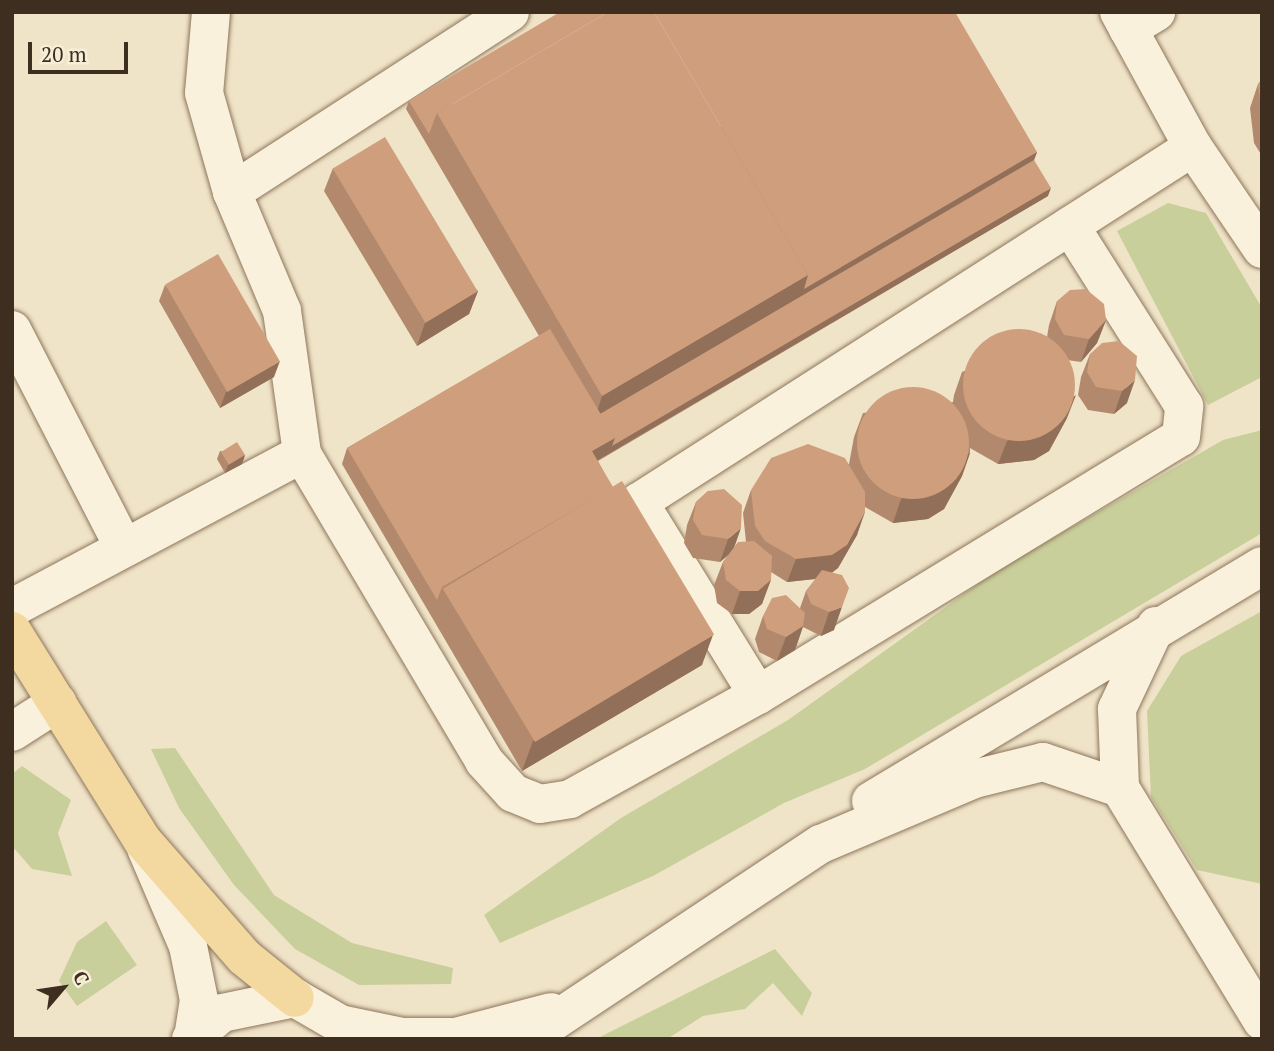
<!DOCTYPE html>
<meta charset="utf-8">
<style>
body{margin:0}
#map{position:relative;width:1274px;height:1051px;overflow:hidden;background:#f0e4c8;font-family:"PT Serif",serif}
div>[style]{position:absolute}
.green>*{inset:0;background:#c9cf9b}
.roads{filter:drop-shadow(0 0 2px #8d765c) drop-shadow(0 0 2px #8d765c)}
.minor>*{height:38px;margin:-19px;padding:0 19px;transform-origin:19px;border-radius:19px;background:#faf1dc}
.major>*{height:38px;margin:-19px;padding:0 19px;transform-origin:19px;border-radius:19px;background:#f3d9a0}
.wall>*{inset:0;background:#b2896c}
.shaded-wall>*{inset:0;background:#916f58}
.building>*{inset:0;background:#cf9f7d;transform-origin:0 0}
.round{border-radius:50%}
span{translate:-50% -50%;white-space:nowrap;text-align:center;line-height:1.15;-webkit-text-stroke:5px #f7eed8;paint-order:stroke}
.frame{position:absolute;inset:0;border:14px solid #3d2e20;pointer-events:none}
.north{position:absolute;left:28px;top:953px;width:70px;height:70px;-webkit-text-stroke:5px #f7eed8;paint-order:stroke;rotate:61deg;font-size:19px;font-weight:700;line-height:28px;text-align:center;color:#3d2e20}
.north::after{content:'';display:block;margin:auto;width:24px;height:32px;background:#3d2e20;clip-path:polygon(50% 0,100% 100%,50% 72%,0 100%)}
.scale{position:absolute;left:28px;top:42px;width:100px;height:32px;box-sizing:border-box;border:4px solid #3d2e20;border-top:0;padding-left:9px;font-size:21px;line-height:24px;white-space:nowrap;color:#3d2e20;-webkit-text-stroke:5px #f7eed8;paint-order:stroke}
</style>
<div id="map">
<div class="green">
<i style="clip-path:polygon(1168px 203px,1206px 213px,1262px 308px,1262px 377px,1208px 405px,1117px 231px)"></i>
<i style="clip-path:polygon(1262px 430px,1262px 533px,865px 769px,784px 803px,653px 876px,500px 943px,484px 915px,621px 818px,788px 720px,999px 569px,1223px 440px)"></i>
<i style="clip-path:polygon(1262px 611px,1262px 884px,1197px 870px,1151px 797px,1147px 711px,1181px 656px)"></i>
<i style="clip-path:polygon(175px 748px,274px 895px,352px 943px,453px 968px,451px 984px,359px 985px,295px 949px,234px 885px,179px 808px,151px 749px)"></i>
<i style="clip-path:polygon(22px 766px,71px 800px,58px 833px,72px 876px,32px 869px,12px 846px,12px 774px)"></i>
<i style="clip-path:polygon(106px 921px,137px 965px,77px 1006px,59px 981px,77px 942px)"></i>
<i style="clip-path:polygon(775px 949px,812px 993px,802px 1016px,773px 983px,745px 1009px,703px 1016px,667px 1039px,596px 1039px)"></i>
</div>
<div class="roads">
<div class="minor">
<i style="left:211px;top:12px;width:81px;rotate:94.9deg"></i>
<i style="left:204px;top:93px;width:103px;rotate:74.2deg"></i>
<i style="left:232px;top:192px;width:129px;rotate:67.2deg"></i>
<i style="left:282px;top:311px;width:144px;rotate:82deg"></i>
<i style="left:302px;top:454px;width:357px;rotate:59.3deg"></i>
<i style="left:484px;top:761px;width:43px;rotate:47.8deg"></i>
<i style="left:513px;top:793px;width:29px;rotate:22deg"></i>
<i style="left:540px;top:804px;width:30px;rotate:-9deg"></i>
<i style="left:570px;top:799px;width:215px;rotate:-29deg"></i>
<i style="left:758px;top:695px;width:495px;rotate:-31.4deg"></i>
<i style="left:1181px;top:437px;width:31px;rotate:-84deg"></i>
<i style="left:1184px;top:406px;width:213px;rotate:-122.3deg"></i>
<i style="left:1119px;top:12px;width:154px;rotate:61.3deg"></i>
<i style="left:1193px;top:147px;width:123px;rotate:55.9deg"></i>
<i style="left:1128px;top:29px;width:33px;rotate:-31deg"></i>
<i style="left:232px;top:192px;width:331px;rotate:-32.9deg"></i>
<i style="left:12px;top:330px;width:243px;rotate:62.8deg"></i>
<i style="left:12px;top:608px;width:328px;rotate:-28deg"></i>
<i style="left:1156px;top:626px;width:92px;rotate:115.2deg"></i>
<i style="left:1117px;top:709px;width:79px;rotate:87.8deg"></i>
<i style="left:1120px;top:788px;width:273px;rotate:58.6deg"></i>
<i style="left:758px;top:695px;width:227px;rotate:-121.7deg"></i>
<i style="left:639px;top:502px;width:658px;rotate:-32.65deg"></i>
<i style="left:12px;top:732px;width:54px;rotate:-32.8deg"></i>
<i style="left:871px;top:801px;width:456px;rotate:-31deg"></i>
<i style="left:146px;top:848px;width:107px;rotate:66.8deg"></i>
<i style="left:188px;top:946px;width:55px;rotate:78.5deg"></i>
<i style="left:199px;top:1000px;width:36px;rotate:99deg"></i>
<i style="left:191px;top:1039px;width:40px;rotate:-40deg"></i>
<i style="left:222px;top:1013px;width:75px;rotate:-11.6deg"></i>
<i style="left:295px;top:998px;width:52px;rotate:30deg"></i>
<i style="left:340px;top:1024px;width:63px;rotate:11.8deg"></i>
<i style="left:402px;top:1037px;width:54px"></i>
<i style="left:456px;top:1037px;width:98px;rotate:-14.7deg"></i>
<i style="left:527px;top:1039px;width:353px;rotate:-33.6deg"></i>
<i style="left:821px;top:844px;width:166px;rotate:-23deg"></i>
<i style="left:974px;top:779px;width:71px;rotate:-13.8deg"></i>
<i style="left:1043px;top:762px;width:81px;rotate:18.7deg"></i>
</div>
<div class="major">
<i style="left:12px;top:631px;width:246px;rotate:58.1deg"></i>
<i style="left:142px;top:840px;width:155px;rotate:48.9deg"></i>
<i style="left:244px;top:957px;width:65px;rotate:38.8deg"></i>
</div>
</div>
<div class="wall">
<i style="clip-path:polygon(1262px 79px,1262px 156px,1254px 143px,1250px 108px,1258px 84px)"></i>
<i style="clip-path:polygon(409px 101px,1037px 152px,1034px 160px,1048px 196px,598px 461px,702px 665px,522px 771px,342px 464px,347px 448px,539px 336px,406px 109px)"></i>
<i style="clip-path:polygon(333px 168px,478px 291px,469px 314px,417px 346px,324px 191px)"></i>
<i style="clip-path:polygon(165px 285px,274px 377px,220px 408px,159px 301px)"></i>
<i style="clip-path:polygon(1057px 301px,1106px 320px,1097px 343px,1081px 362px,1067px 360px,1067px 418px,1049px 451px,1034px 460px,998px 464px,970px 448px,970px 453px,962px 476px,944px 509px,928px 519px,893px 523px,865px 507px,857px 535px,838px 568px,832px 573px,834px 630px,821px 636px,803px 627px,795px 650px,777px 661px,759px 652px,755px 639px,763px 616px,800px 608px,806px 591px,816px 579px,787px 582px,771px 572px,762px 604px,749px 614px,732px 614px,717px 603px,714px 585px,723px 562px,729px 554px,720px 562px,693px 558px,684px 543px,687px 525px,696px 502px,708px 491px,734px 548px,746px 542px,743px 513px,751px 490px,849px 464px,854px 437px,863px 413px,953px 402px,954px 395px,962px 372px,1047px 337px,1049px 325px)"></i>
<i style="clip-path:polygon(1119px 341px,1127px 403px,1114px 414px,1088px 410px,1078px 395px,1081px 377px,1090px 354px)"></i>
<i style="clip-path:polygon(220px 451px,245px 455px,242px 464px,225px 473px,217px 459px)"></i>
</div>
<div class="shaded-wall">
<i style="clip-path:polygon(1037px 152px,1031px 168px,595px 418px,602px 396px,808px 275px)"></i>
<i style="clip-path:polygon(1051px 188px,1048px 196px,586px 467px,592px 451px)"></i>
<i style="clip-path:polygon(478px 291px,469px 314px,417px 346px,425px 323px)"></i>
<i style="clip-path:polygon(1106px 320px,1097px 343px,1081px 362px,1089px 339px)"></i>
<i style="clip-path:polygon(280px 361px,274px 377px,220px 408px,226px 392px)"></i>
<i style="clip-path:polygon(1135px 380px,1127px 403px,1114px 414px,1122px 391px)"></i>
<i style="clip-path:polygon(1076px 395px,1067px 418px,1049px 451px,1034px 460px,998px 464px,1007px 441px)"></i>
<i style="clip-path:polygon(970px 453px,962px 476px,944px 509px,928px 519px,893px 523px,901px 499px)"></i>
<i style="clip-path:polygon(245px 455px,242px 464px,225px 473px,228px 465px)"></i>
<i style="clip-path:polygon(865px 512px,857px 535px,838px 568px,823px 578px,787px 582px,796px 559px)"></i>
<i style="clip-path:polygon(741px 528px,733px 551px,720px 562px,728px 539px)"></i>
<i style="clip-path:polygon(771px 580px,762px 604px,749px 614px,732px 614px,740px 591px)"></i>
<i style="clip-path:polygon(842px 607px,834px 630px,821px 636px,829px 612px)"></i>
<i style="clip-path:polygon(803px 626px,795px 650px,777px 661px,786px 637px)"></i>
<i style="clip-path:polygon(713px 635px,702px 665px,522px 771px,533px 741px)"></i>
</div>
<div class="building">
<i style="clip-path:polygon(560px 12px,608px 12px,437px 113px,429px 134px,409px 101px)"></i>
<i style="clip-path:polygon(608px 12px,654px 12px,808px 275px,602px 396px,437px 113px)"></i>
<i style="clip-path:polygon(654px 12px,955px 12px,1037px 152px,804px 289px,808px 275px)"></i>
<i style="clip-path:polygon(1262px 79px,1262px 117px,1258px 84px)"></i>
<i style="left:385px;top:137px;width:180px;height:61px;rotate:59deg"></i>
<i style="clip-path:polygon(1034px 160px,1051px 188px,612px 446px,615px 438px,600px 414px)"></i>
<i style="left:218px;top:254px;width:124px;height:61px;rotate:60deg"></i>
<i style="clip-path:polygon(1086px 289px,1104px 304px,1106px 320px,1089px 339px,1064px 335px,1055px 319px,1057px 301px,1070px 290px)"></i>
<i class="round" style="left:963px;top:329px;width:112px;height:112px"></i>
<i style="clip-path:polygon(550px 329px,615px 438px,592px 451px,613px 487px,442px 587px,437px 600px,347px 448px)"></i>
<i style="clip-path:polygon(1119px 341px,1137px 356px,1135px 380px,1122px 391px,1096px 387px,1087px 372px,1090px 354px,1102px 343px)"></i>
<i class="round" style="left:857px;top:387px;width:112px;height:112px"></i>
<i style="left:237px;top:442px;width:15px;height:19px;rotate:58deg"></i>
<i style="clip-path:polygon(808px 444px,845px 458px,865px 492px,865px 512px,847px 545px,832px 555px,796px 559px,765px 541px,755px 526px,751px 490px,771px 458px)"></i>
<i style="left:622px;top:481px;width:179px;height:209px;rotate:59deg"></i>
<i style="clip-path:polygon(724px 489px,742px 505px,741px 528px,728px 539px,702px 535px,693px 520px,696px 502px,708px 491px)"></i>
<i style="clip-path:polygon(754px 541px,772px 556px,771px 580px,758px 591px,740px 591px,726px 580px,723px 562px,738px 542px)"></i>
<i style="clip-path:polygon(822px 570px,842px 575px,849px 588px,842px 607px,829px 612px,811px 604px,806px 591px)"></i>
<i style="clip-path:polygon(786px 595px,805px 613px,803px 626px,786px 637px,767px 629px,763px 616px,772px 598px)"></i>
</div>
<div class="frame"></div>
<div class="north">С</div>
<div class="scale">20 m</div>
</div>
